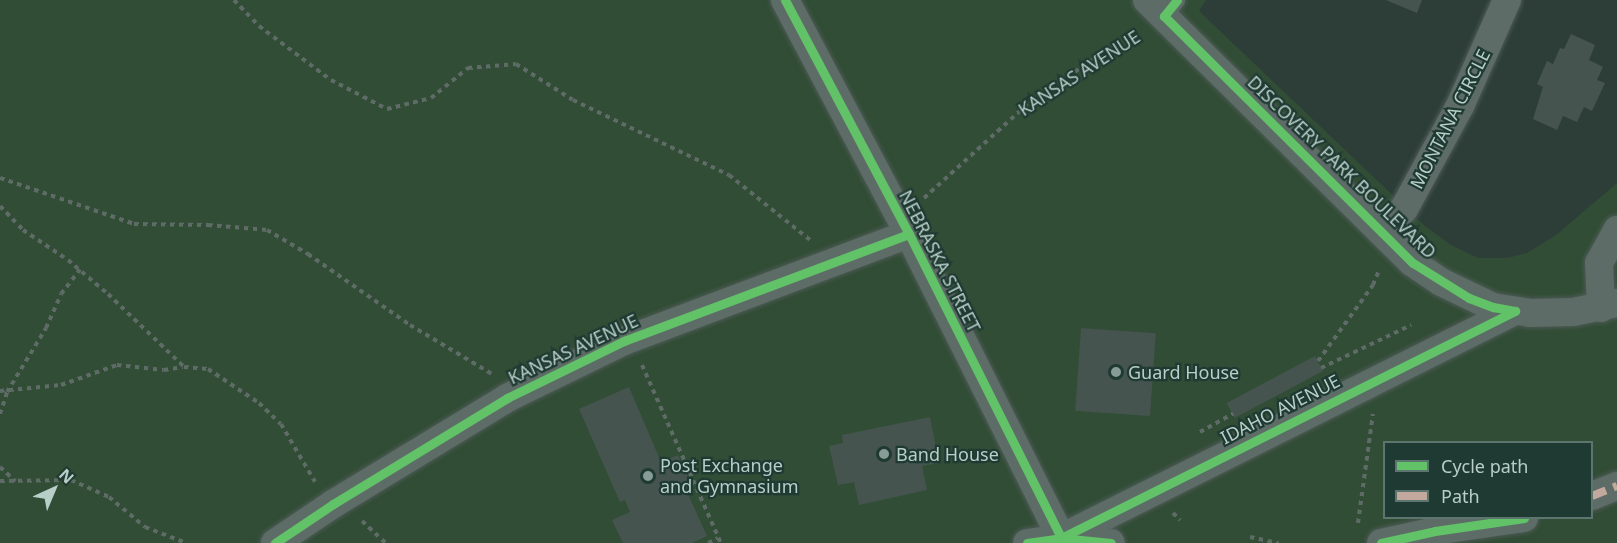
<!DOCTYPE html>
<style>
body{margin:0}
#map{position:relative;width:1617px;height:543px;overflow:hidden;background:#2d3e38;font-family:"Noto Sans",sans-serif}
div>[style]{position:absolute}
.green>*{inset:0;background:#314d35}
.building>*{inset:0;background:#465450;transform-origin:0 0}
.path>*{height:4px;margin-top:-2px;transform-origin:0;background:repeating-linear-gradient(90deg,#5e6b66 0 4.5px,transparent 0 9px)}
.roads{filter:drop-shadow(0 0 2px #4d5a56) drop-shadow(0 0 2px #4d5a56)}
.lane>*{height:15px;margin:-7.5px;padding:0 7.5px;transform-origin:7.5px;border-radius:7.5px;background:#5e6c67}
.street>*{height:28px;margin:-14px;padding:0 14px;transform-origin:14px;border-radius:14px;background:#5e6c67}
.quiet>*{height:8px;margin-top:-4px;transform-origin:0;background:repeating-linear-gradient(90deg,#c3a89e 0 15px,transparent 0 23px)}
.cycleway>*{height:9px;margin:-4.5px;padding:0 4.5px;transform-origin:4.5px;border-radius:4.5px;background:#61c268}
.dots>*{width:16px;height:16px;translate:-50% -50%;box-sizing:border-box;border:3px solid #1f3a32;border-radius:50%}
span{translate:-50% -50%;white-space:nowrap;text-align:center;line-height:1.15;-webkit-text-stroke:4.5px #1f3a32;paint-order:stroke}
.street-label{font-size:18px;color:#b8cec8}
.poi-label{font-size:18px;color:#b8cec8}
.left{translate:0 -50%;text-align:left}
.legend{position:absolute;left:1383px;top:441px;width:210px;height:78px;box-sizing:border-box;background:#1f3a32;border:2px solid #5c756e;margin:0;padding:8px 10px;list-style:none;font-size:18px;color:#b8cec8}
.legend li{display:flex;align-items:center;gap:12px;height:30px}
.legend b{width:30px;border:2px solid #5c756e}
.north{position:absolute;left:24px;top:459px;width:60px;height:60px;-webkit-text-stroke:4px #1f3a32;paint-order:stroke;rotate:44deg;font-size:16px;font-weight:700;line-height:24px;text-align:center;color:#b8cec8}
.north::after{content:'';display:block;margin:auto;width:21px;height:27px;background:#b8cec8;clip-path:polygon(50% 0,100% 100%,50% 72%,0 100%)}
</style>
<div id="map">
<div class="green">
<div style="clip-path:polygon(evenodd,0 0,1206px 0,1199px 11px,1425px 226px,1451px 245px,1478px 258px,1507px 258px,1527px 253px,1556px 235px,1617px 183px,1617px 543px,0 543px,0 0,1384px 442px,1592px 442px,1592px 518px,1384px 518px,1384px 442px)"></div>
</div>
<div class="building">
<div style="clip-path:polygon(1386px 0,1422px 0,1417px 13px)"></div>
<div style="clip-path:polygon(1571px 34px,1595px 45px,1589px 60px,1603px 67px,1597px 80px,1605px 83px,1592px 111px,1584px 107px,1577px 122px,1563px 116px,1557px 130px,1533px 119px,1543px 87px,1537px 84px,1547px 61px,1553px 64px,1560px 48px,1564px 49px)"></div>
<div style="left:1081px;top:328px;width:75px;height:83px;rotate:4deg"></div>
<div style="left:1315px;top:356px;width:17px;height:100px;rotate:62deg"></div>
<div style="clip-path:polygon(629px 387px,661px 462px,678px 455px,693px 489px,687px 492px,707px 536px,692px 543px,623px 543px,612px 520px,630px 512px,625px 500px,620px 502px,579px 409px)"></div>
<div style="clip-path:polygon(930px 417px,939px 463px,922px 466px,927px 490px,859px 505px,854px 482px,838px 485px,829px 446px,843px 443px,842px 435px)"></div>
</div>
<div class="path">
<div style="left:234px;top:0;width:36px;rotate:46deg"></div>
<div style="left:259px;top:26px;width:90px;rotate:36.9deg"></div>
<div style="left:331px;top:80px;width:63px;rotate:27.4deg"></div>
<div style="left:387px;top:109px;width:45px;rotate:-14deg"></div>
<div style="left:431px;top:98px;width:48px;rotate:-39deg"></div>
<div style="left:468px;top:68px;width:48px;rotate:-4.8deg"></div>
<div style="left:516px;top:64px;width:67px;rotate:32.3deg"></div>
<div style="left:573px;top:100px;width:173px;rotate:25.7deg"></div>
<div style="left:729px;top:175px;width:104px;rotate:38.7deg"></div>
<div style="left:0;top:178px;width:142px;rotate:18.9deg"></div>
<div style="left:134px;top:224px;width:74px;rotate:0.8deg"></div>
<div style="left:208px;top:225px;width:59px;rotate:4.8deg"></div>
<div style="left:267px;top:230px;width:48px;rotate:30.3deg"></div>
<div style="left:308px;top:254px;width:124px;rotate:34.8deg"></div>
<div style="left:410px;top:325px;width:96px;rotate:30.9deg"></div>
<div style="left:924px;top:198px;width:143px;rotate:-42.2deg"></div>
<div style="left:1030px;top:102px;width:86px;rotate:-34.1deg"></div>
<div style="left:1101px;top:54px;width:43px;rotate:-27.8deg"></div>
<div style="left:0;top:206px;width:33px;rotate:46deg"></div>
<div style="left:23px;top:230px;width:54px;rotate:33.7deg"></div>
<div style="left:68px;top:260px;width:52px;rotate:40.4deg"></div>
<div style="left:108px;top:294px;width:105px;rotate:43.8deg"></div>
<div style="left:184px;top:367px;width:24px;rotate:5deg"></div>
<div style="left:208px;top:369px;width:61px;rotate:33.7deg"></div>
<div style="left:259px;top:403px;width:30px;rotate:44deg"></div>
<div style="left:281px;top:424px;width:67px;rotate:59.6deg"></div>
<div style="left:1318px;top:361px;width:94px;rotate:-54.1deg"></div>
<div style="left:1373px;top:285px;width:16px;rotate:-68deg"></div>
<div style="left:642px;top:365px;width:195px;rotate:66.1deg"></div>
<div style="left:1321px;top:368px;width:100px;rotate:-25.5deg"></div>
<div style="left:0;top:391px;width:61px;rotate:-5.6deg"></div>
<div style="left:61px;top:385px;width:59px;rotate:-19.7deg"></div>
<div style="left:117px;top:365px;width:47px;rotate:6.1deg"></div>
<div style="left:164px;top:370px;width:19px;rotate:-9deg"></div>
<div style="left:0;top:414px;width:23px;rotate:-72deg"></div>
<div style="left:7px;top:392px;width:75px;rotate:-58.6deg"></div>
<div style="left:46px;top:328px;width:37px;rotate:-66deg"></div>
<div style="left:61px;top:294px;width:31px;rotate:-52deg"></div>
<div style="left:1200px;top:432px;width:38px;rotate:-29deg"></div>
<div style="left:0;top:467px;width:21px;rotate:43deg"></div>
<div style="left:0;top:481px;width:71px;rotate:-0.8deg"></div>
<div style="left:71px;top:480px;width:42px;rotate:24.1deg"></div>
<div style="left:109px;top:497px;width:47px;rotate:39.8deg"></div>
<div style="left:145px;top:527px;width:44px;rotate:21.3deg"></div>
<div style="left:1173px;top:513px;width:10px;rotate:45deg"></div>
<div style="left:362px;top:521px;width:33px;rotate:43deg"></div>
<div style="left:1358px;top:523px;width:110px;rotate:-82.2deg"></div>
<div style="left:1250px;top:537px;width:29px;rotate:12deg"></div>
<div style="left:708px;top:543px;width:11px;rotate:-27deg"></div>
</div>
<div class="roads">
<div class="lane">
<div style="left:1164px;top:16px;width:21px;rotate:-51deg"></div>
</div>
<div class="street">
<div style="left:785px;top:0;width:265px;rotate:62.1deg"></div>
<div style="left:909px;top:234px;width:340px;rotate:63.4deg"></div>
<div style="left:1147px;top:0;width:374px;rotate:44.7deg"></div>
<div style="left:1413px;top:263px;width:34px;rotate:34deg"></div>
<div style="left:1441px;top:282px;width:58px;rotate:25.7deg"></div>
<div style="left:1493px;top:307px;width:37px;rotate:9deg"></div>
<div style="left:1530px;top:313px;width:43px;rotate:-1.3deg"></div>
<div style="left:1573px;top:312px;width:45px;rotate:-11.6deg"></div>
<div style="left:1383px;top:232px;width:31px;rotate:-48deg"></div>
<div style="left:1404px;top:209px;width:117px;rotate:-61.5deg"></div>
<div style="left:1460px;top:106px;width:116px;rotate:-66.1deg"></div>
<div style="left:1601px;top:308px;width:45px;rotate:-92.5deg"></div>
<div style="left:1599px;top:263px;width:38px;rotate:-61deg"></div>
<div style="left:1592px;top:496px;width:27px;rotate:-22deg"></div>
<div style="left:1061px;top:538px;width:508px;rotate:-26.57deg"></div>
<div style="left:275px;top:543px;width:70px;rotate:-33.9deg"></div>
<div style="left:333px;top:504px;width:204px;rotate:-31.3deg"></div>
<div style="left:507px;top:398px;width:130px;rotate:-26deg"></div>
<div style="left:624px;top:341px;width:304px;rotate:-20.6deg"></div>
<div style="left:1027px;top:543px;width:34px;rotate:-8deg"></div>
<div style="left:1061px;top:538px;width:50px;rotate:5.7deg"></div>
<div style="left:1381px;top:543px;width:55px;rotate:-12.5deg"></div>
<div style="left:1435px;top:531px;width:90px;rotate:-8.3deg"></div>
</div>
</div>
<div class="quiet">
<div style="left:1592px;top:496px;width:27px;rotate:-22deg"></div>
</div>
<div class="cycleway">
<div style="left:785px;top:0;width:265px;rotate:62.1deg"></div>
<div style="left:909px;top:234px;width:340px;rotate:63.4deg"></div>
<div style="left:1177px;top:0;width:21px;rotate:129deg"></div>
<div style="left:1164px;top:16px;width:351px;rotate:44.8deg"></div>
<div style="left:1413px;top:263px;width:66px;rotate:32deg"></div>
<div style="left:1469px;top:298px;width:26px;rotate:21deg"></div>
<div style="left:1493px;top:307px;width:22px;rotate:10deg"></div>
<div style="left:1061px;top:538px;width:508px;rotate:-26.57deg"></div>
<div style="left:275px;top:543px;width:70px;rotate:-33.9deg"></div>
<div style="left:333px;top:504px;width:204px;rotate:-31.3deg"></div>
<div style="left:507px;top:398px;width:130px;rotate:-26deg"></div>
<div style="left:624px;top:341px;width:304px;rotate:-20.6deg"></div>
<div style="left:1027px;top:543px;width:34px;rotate:-8deg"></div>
<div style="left:1061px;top:538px;width:50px;rotate:5.7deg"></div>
<div style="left:1381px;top:543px;width:55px;rotate:-12.5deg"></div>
<div style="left:1435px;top:531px;width:90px;rotate:-8.3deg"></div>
</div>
<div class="dots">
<div style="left:1116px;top:372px;background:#879c96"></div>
<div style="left:884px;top:454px;background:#879c96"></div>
<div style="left:648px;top:476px;background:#879c96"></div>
</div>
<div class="street-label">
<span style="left:1079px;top:73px;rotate:-33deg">KANSAS AVENUE</span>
<span style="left:1450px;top:119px;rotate:-63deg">MONTANA CIRCLE</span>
<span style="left:1342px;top:167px;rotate:44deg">DISCOVERY PARK BOULEVARD</span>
<span style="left:940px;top:261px;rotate:63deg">NEBRASKA STREET</span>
<span style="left:573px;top:349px;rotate:-25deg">KANSAS AVENUE</span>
<span style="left:1280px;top:409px;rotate:-27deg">IDAHO AVENUE</span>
</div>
<div class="poi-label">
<span class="left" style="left:1128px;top:372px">Guard House</span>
<span class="left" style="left:896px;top:454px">Band House</span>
<span class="left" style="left:660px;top:476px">Post Exchange<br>and Gymnasium</span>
</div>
<ul class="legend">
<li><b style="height:8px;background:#61c268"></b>Cycle path</li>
<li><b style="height:8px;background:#c3a89e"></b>Path</li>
</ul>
<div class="north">N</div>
</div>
